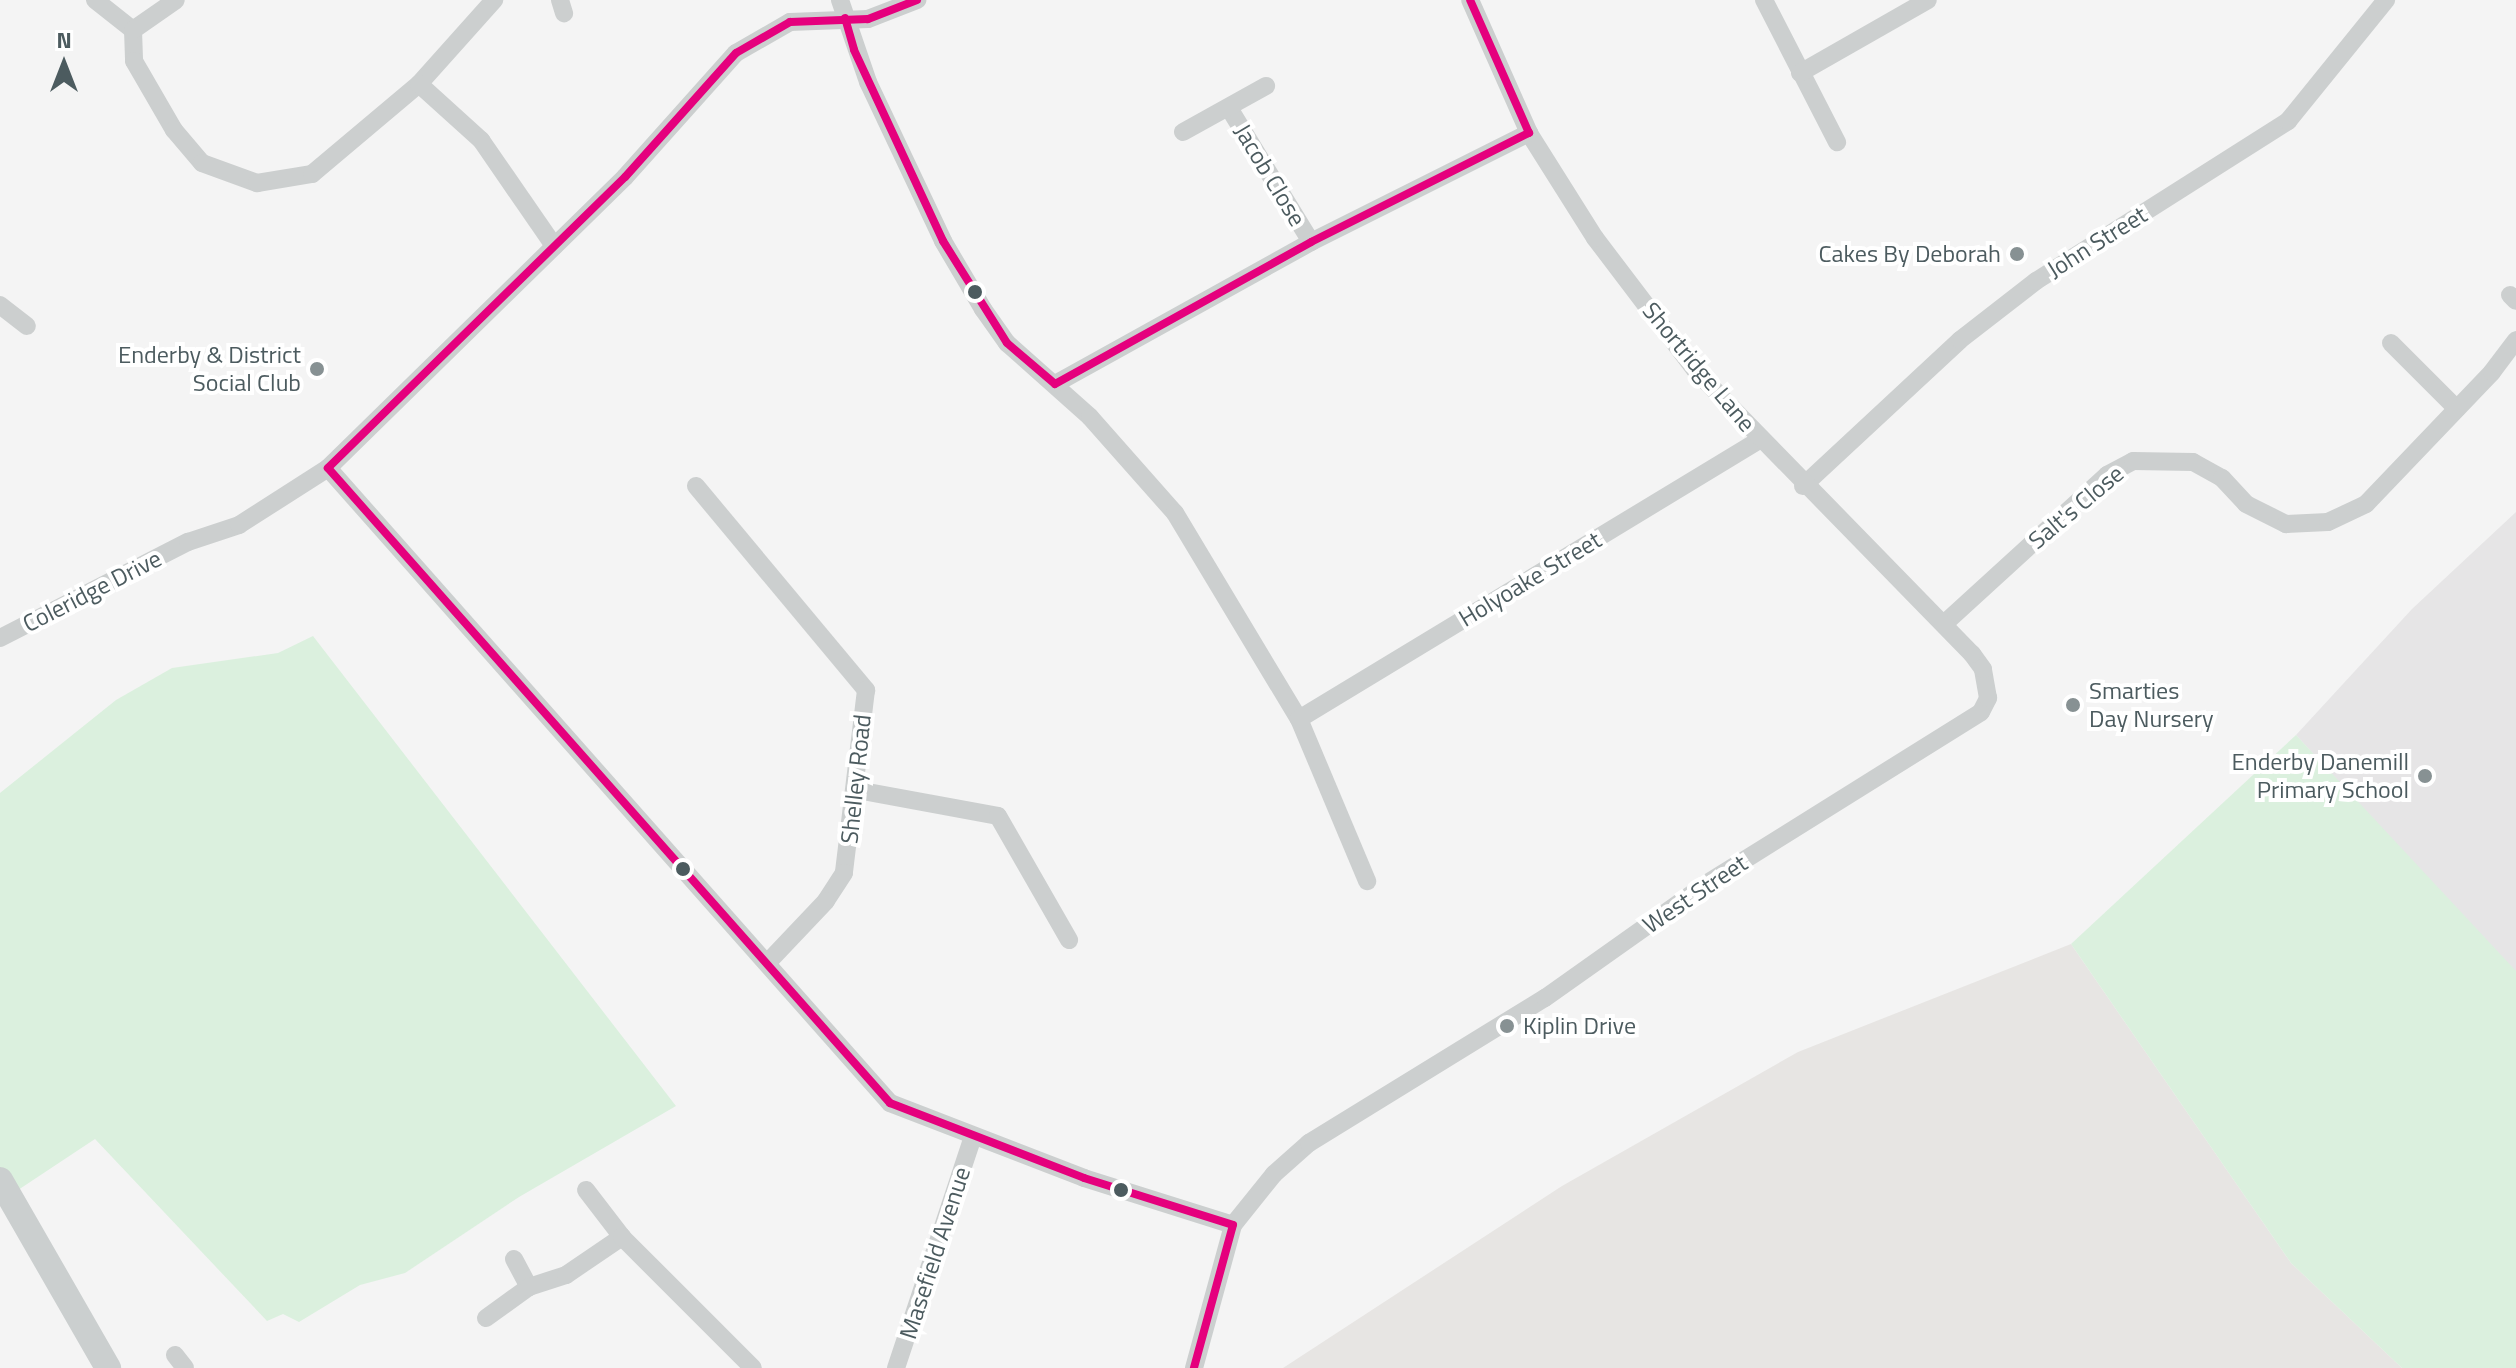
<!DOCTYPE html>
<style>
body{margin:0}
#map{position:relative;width:2516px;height:1368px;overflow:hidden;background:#f4f4f4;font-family:"Titillium Web",sans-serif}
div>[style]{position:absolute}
.commercial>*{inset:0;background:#e7e5e3}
.education>*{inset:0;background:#e6e5e6}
.green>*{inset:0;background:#dbf0de}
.street>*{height:18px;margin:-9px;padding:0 9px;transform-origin:9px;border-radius:9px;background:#cccfcf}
.secondary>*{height:26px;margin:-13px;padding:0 13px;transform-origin:13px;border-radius:13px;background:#cbcfcf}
.bus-1>*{height:8px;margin:-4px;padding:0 4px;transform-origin:4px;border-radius:4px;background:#e5007d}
.dots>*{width:22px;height:22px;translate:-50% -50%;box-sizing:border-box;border:4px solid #fff;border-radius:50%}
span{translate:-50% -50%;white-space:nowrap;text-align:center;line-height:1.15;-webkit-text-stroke:8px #fff;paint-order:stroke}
.street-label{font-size:24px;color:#4c5b5f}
.poi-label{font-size:24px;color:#4c5b5f}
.right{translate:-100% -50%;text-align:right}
.left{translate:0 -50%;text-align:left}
.north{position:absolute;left:24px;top:24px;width:80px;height:80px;-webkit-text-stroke:6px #fff;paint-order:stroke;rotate:0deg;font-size:22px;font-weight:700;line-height:32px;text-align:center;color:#4c5b5f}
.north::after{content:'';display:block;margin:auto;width:28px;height:36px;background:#4c5b5f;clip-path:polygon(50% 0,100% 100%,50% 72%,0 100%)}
</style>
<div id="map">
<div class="commercial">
<div style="clip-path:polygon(2071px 944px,2291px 1263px,2402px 1368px,1283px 1368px,1562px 1186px,1798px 1052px)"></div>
</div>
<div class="education">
<div style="clip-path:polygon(2516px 512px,2516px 971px,2514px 973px,2296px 735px,2412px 609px)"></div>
</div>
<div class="green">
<div style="clip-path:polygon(313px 636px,676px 1106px,519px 1197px,405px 1273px,360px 1285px,299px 1322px,283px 1314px,267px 1321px,95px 1139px,9px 1196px,0 1180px,0 793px,116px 700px,172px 668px,278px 653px)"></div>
<div style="clip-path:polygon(2296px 735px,2516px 971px,2516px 1368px,2402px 1368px,2291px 1263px,2071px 944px)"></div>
</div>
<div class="street">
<div style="left:95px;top:0;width:48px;rotate:38.3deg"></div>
<div style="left:133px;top:30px;width:31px;rotate:88deg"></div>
<div style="left:134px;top:61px;width:80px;rotate:59.9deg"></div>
<div style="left:174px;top:130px;width:43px;rotate:49.7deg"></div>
<div style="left:202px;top:163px;width:59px;rotate:20deg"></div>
<div style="left:257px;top:183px;width:56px;rotate:-9.3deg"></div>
<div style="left:312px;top:174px;width:140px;rotate:-40.1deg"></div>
<div style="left:419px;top:84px;width:113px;rotate:-48.2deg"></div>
<div style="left:560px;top:0;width:14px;rotate:73deg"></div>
<div style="left:840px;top:0;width:87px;rotate:71.1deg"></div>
<div style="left:868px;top:82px;width:176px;rotate:64.7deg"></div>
<div style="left:943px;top:241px;width:79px;rotate:59.5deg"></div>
<div style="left:983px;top:309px;width:42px;rotate:54.8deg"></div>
<div style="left:1007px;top:343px;width:111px;rotate:41.7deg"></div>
<div style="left:1090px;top:417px;width:128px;rotate:48.5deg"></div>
<div style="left:1175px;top:513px;width:240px;rotate:59deg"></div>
<div style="left:1299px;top:719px;width:176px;rotate:67.2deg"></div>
<div style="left:1764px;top:0;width:160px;rotate:62.8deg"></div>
<div style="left:133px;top:30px;width:52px;rotate:-34.9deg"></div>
<div style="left:1800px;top:73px;width:147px;rotate:-29.7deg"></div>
<div style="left:419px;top:84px;width:84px;rotate:42.1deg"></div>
<div style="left:481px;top:140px;width:129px;rotate:55.4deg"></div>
<div style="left:1229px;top:108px;width:157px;rotate:58.5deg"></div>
<div style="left:1183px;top:132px;width:95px;rotate:-29deg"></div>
<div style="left:2510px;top:295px;width:8px;rotate:45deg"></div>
<div style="left:0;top:305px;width:34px;rotate:38deg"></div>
<div style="left:2391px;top:343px;width:93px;rotate:45deg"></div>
<div style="left:1055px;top:384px;width:293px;rotate:-29deg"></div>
<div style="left:1311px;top:242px;width:244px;rotate:-26.6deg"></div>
<div style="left:328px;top:468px;width:848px;rotate:48.49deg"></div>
<div style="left:890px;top:1103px;width:208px;rotate:21.1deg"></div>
<div style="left:1084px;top:1178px;width:156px;rotate:17.5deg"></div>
<div style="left:696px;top:486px;width:266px;rotate:50.2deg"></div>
<div style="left:866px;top:690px;width:184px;rotate:96.9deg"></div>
<div style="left:844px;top:873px;width:33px;rotate:123deg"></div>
<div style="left:826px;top:901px;width:83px;rotate:133.5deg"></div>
<div style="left:1803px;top:486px;width:214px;rotate:-42.9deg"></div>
<div style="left:1960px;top:340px;width:96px;rotate:-37.8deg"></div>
<div style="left:2036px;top:281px;width:299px;rotate:-32.4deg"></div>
<div style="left:2288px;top:121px;width:156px;rotate:-51deg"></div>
<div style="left:1945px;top:623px;width:219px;rotate:-42.4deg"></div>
<div style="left:2107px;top:475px;width:30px;rotate:-28deg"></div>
<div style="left:2133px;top:461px;width:60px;rotate:1deg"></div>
<div style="left:2193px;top:462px;width:33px;rotate:29deg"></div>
<div style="left:2222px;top:478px;width:35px;rotate:47deg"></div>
<div style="left:2246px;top:504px;width:45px;rotate:26.6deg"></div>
<div style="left:2286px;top:524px;width:42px;rotate:-2.7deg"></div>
<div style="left:2328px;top:522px;width:42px;rotate:-25.3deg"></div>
<div style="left:2366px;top:504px;width:182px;rotate:-46.3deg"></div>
<div style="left:2492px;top:372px;width:40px;rotate:-53deg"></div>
<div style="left:0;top:638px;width:211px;rotate:-27.1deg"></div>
<div style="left:188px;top:542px;width:54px;rotate:-18.4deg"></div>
<div style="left:239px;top:525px;width:106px;rotate:-32.6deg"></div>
<div style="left:328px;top:468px;width:416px;rotate:-44.4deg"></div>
<div style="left:625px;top:177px;width:166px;rotate:-48.2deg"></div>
<div style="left:736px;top:53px;width:62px;rotate:-29.9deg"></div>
<div style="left:790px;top:22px;width:78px;rotate:-2.2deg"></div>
<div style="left:868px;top:19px;width:53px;rotate:-21.2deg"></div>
<div style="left:1299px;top:719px;width:540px;rotate:-31.22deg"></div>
<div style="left:857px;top:790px;width:143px;rotate:10.4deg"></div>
<div style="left:998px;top:816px;width:143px;rotate:60.2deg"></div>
<div style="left:586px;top:1190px;width:59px;rotate:52.5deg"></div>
<div style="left:514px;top:1259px;width:32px;rotate:62deg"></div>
<div style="left:486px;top:1318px;width:53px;rotate:-35.8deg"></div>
<div style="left:529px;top:1287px;width:39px;rotate:-18deg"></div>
<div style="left:566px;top:1275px;width:68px;rotate:-34.2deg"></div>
<div style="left:622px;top:1237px;width:185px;rotate:45deg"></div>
<div style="left:175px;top:1355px;width:16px;rotate:52deg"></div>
<div style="left:896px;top:1368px;width:243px;rotate:-71.6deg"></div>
<div style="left:1194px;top:1368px;width:148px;rotate:-74.7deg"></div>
<div style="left:1233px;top:1225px;width:65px;rotate:-51.2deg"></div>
<div style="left:1274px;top:1174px;width:47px;rotate:-41.5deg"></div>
<div style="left:1309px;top:1143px;width:277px;rotate:-31.6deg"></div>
<div style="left:1545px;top:998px;width:197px;rotate:-35.3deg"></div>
<div style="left:1706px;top:884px;width:324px;rotate:-32deg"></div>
<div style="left:1981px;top:712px;width:16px;rotate:-63deg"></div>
<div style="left:1988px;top:698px;width:29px;rotate:-100deg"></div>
<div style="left:1983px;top:669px;width:19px;rotate:-126deg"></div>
<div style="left:1972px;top:654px;width:395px;rotate:-134.3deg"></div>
<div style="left:1696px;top:371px;width:167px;rotate:-127.2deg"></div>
<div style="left:1595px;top:238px;width:124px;rotate:-122.2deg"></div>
<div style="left:1529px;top:133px;width:145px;rotate:-113.9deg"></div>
</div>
<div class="secondary">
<div style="left:0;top:1180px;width:217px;rotate:60.1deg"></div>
</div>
<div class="bus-1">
<div style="left:917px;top:0;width:53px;rotate:158.8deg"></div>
<div style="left:868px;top:19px;width:78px;rotate:177.8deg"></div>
<div style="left:790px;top:22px;width:62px;rotate:150.1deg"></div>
<div style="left:736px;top:53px;width:166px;rotate:131.8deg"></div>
<div style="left:625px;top:177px;width:416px;rotate:135.6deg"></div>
<div style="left:328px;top:468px;width:848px;rotate:48.49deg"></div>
<div style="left:890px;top:1103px;width:208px;rotate:21.1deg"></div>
<div style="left:1084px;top:1178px;width:156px;rotate:17.5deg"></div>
<div style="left:1233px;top:1225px;width:148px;rotate:105.3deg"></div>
<div style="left:845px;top:18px;width:33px;rotate:74deg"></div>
<div style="left:854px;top:50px;width:211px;rotate:65deg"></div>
<div style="left:943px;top:241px;width:120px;rotate:57.9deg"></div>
<div style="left:1007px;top:343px;width:63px;rotate:40.5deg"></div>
<div style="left:1055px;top:384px;width:293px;rotate:-29deg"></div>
<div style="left:1311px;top:242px;width:244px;rotate:-26.6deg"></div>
<div style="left:1529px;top:133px;width:145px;rotate:-113.9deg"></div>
</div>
<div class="dots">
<div style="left:2017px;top:254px;background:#879193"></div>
<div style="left:975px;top:292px;background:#4c5b5f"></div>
<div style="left:317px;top:369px;background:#879193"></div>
<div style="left:2073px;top:705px;background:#879193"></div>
<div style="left:2425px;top:776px;background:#879193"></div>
<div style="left:683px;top:869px;background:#4c5b5f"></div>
<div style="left:1507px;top:1026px;background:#879193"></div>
<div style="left:1121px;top:1190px;background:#4c5b5f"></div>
</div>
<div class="street-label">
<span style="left:1270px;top:175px;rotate:59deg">Jacob Close</span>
<span style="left:2097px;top:242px;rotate:-32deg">John Street</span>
<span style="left:1699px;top:367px;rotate:50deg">Shortridge Lane</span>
<span style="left:2076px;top:507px;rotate:-40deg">Salt's Close</span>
<span style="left:1530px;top:579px;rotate:-31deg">Holyoake Street</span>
<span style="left:92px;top:591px;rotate:-27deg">Coleridge Drive</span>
<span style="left:856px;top:779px;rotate:-84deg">Shelley Road</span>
<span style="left:1695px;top:894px;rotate:-34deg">West Street</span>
<span style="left:935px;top:1253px;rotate:-72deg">Masefield Avenue</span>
</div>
<div class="poi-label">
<span class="right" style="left:2001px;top:254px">Cakes By Deborah</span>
<span class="right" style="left:301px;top:369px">Enderby &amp; District<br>Social Club</span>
<span class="left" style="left:2089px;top:705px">Smarties<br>Day Nursery</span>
<span class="right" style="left:2409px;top:776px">Enderby Danemill<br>Primary School</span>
<span class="left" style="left:1523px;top:1026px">Kiplin Drive</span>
</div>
<div class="north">N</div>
</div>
